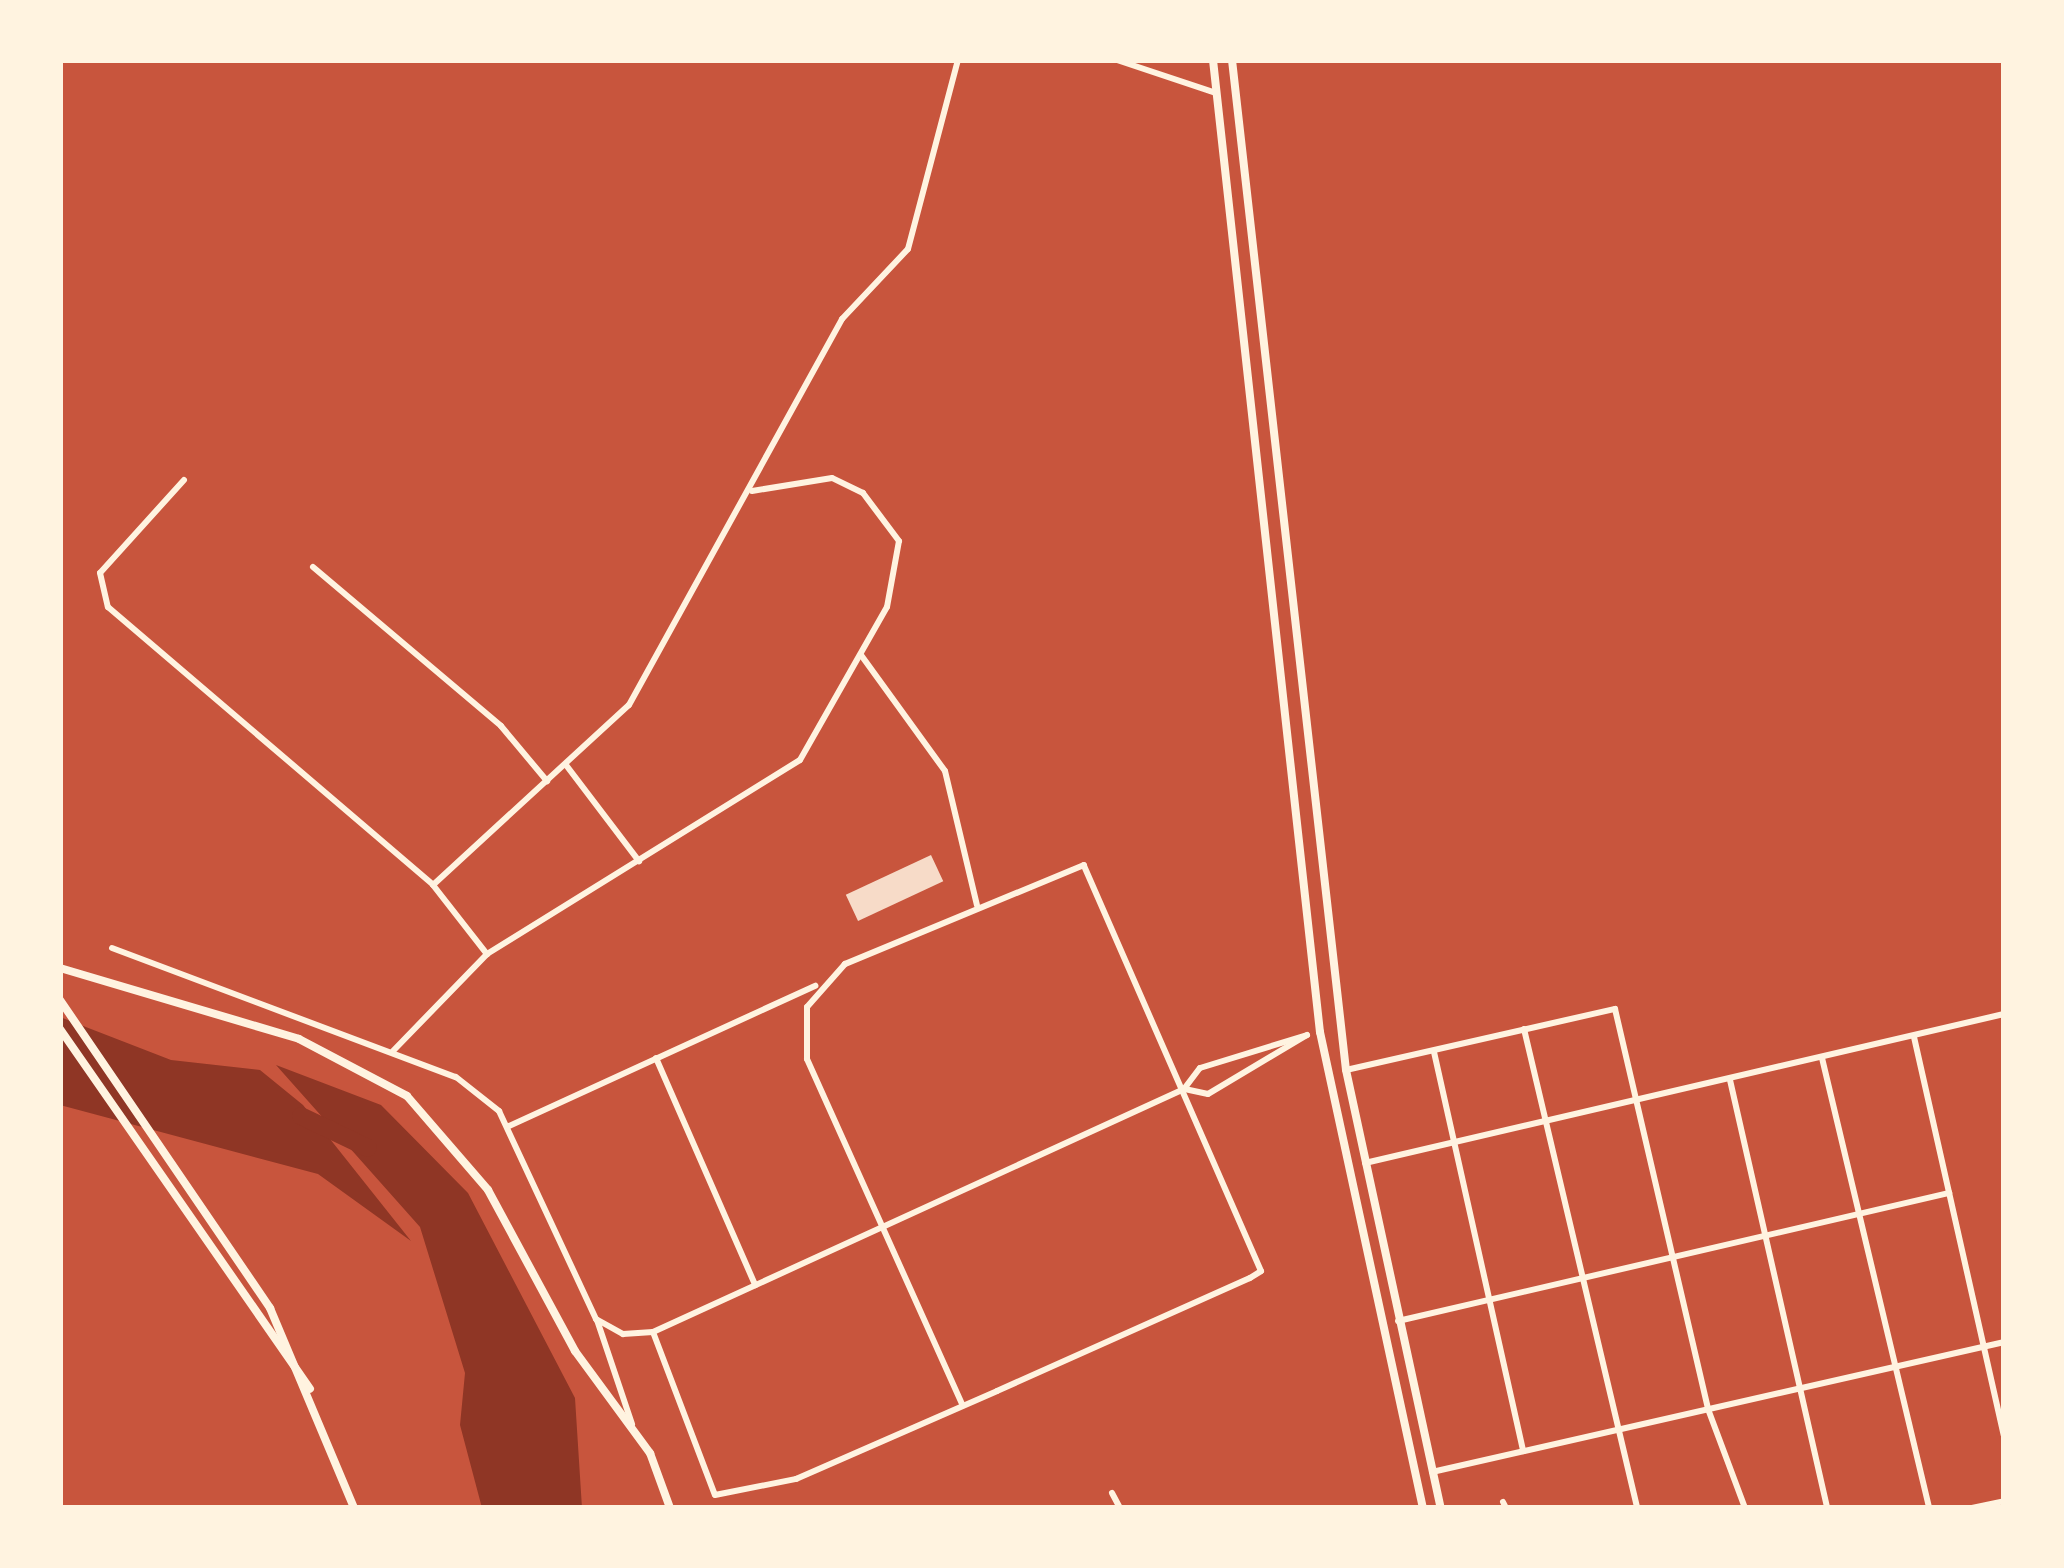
<!DOCTYPE html>
<style>
body{margin:0}
#map{position:relative;width:2064px;height:1568px;overflow:hidden;background:#c8553d;font-family:Quicksand,sans-serif}
div>[style]{position:absolute}
.water>*{inset:0;background:#8f3625}
.river>*{height:18px;margin:-9px;padding:0 9px;transform-origin:9px;border-radius:9px;background:#8f3625}
.building>*{inset:0;background:#f7dbc8;transform-origin:0 0}
.minor>*{height:6px;margin:-3px;padding:0 3px;transform-origin:3px;border-radius:3px;background:#fff3e0}
.tertiary>*{height:8px;margin:-4px;padding:0 4px;transform-origin:4px;border-radius:4px;background:#fff3e0}
span{translate:-50% -50%;white-space:nowrap;text-align:center;line-height:1.15;-webkit-text-stroke:9px #fff3e0;paint-order:stroke}
.frame{position:absolute;inset:0;border:63px solid #fff3e0;pointer-events:none}
</style>
<div id="map">
<div class="water">
<div style="clip-path:polygon(60px 1017px,171px 1060px,260px 1070px,303px 1105px,411px 1241px,318px 1174px,60px 1105px)"></div>
<div style="clip-path:polygon(276px 1065px,381px 1105px,468px 1193px,575px 1398px,582px 1508px,482px 1508px,460px 1425px,465px 1373px,420px 1227px)"></div>
</div>
<div class="river">
<div style="left:301px;top:1116px;width:74px;rotate:25.5deg"></div>
</div>
<div class="building">
<div style="left:931px;top:855px;width:29px;height:94px;rotate:65deg"></div>
</div>
<div class="minor">
<div style="left:1117px;top:60px;width:104px;rotate:18.4deg"></div>
<div style="left:184px;top:480px;width:125px;rotate:132.1deg"></div>
<div style="left:100px;top:573px;width:35px;rotate:77deg"></div>
<div style="left:108px;top:607px;width:428px;rotate:40.5deg"></div>
<div style="left:433px;top:885px;width:88px;rotate:52deg"></div>
<div style="left:313px;top:567px;width:246px;rotate:40.2deg"></div>
<div style="left:501px;top:726px;width:72px;rotate:50.1deg"></div>
<div style="left:861px;top:655px;width:143px;rotate:54.1deg"></div>
<div style="left:945px;top:771px;width:138px;rotate:76.6deg"></div>
<div style="left:566px;top:765px;width:121px;rotate:52.8deg"></div>
<div style="left:433px;top:885px;width:266px;rotate:-42.6deg"></div>
<div style="left:629px;top:705px;width:441px;rotate:-61.1deg"></div>
<div style="left:842px;top:319px;width:96px;rotate:-46.7deg"></div>
<div style="left:908px;top:249px;width:196px;rotate:-75.2deg"></div>
<div style="left:112px;top:948px;width:367px;rotate:20.6deg"></div>
<div style="left:456px;top:1077px;width:55px;rotate:38.3deg"></div>
<div style="left:499px;top:1111px;width:230px;rotate:65deg"></div>
<div style="left:596px;top:1319px;width:31px;rotate:29deg"></div>
<div style="left:623px;top:1334px;width:30px;rotate:-4deg"></div>
<div style="left:653px;top:1332px;width:584px;rotate:-24.59deg"></div>
<div style="left:1524px;top:1029px;width:492px;rotate:76.7deg"></div>
<div style="left:1307px;top:1035px;width:115px;rotate:149.2deg"></div>
<div style="left:1208px;top:1094px;width:25px;rotate:-168deg"></div>
<div style="left:1184px;top:1089px;width:26px;rotate:-53deg"></div>
<div style="left:1200px;top:1068px;width:112px;rotate:-17.1deg"></div>
<div style="left:1914px;top:1037px;width:408px;rotate:77.3deg"></div>
<div style="left:393px;top:1051px;width:135px;rotate:-45.9deg"></div>
<div style="left:487px;top:954px;width:368px;rotate:-31.8deg"></div>
<div style="left:800px;top:760px;width:176px;rotate:-60.4deg"></div>
<div style="left:887px;top:607px;width:67px;rotate:-79.7deg"></div>
<div style="left:899px;top:541px;width:60px;rotate:-126.9deg"></div>
<div style="left:863px;top:493px;width:34px;rotate:-154deg"></div>
<div style="left:832px;top:478px;width:81px;rotate:170.8deg"></div>
<div style="left:1434px;top:1052px;width:409px;rotate:77.4deg"></div>
<div style="left:656px;top:1058px;width:248px;rotate:66.4deg"></div>
<div style="left:1822px;top:1058px;width:463px;rotate:76.6deg"></div>
<div style="left:1346px;top:1070px;width:276px;rotate:-12.8deg"></div>
<div style="left:1615px;top:1009px;width:411px;rotate:76.9deg"></div>
<div style="left:1708px;top:1409px;width:106px;rotate:69.5deg"></div>
<div style="left:1730px;top:1080px;width:439px;rotate:77.2deg"></div>
<div style="left:509px;top:1126px;width:337px;rotate:-24.6deg"></div>
<div style="left:1365px;top:1163px;width:656px;rotate:-13.13deg"></div>
<div style="left:597px;top:1320px;width:110px;rotate:71.4deg"></div>
<div style="left:1398px;top:1321px;width:566px;rotate:-13.08deg"></div>
<div style="left:653px;top:1332px;width:174px;rotate:69.2deg"></div>
<div style="left:715px;top:1495px;width:83px;rotate:-11.2deg"></div>
<div style="left:796px;top:1479px;width:219px;rotate:-23.6deg"></div>
<div style="left:997px;top:1391px;width:277px;rotate:-24.1deg"></div>
<div style="left:1250px;top:1278px;width:13px;rotate:-32deg"></div>
<div style="left:1261px;top:1271px;width:443px;rotate:-113.6deg"></div>
<div style="left:1084px;top:865px;width:259px;rotate:157.5deg"></div>
<div style="left:845px;top:964px;width:57px;rotate:131.5deg"></div>
<div style="left:807px;top:1007px;width:52px;rotate:90deg"></div>
<div style="left:807px;top:1059px;width:380px;rotate:65.8deg"></div>
<div style="left:1432px;top:1472px;width:587px;rotate:-12.8deg"></div>
<div style="left:1112px;top:1493px;width:17px;rotate:62deg"></div>
<div style="left:1503px;top:1502px;width:7px;rotate:63deg"></div>
<div style="left:1972px;top:1508px;width:33px;rotate:-12deg"></div>
</div>
<div class="tertiary">
<div style="left:1213px;top:60px;width:978px;rotate:83.72deg"></div>
<div style="left:1320px;top:1032px;width:487px;rotate:77.8deg"></div>
<div style="left:1232px;top:60px;width:1016px;rotate:83.56deg"></div>
<div style="left:1346px;top:1070px;width:448px;rotate:77.8deg"></div>
<div style="left:60px;top:968px;width:249px;rotate:16.5deg"></div>
<div style="left:299px;top:1039px;width:122px;rotate:27.8deg"></div>
<div style="left:407px;top:1096px;width:124px;rotate:49.2deg"></div>
<div style="left:488px;top:1190px;width:183px;rotate:61.6deg"></div>
<div style="left:575px;top:1351px;width:127px;rotate:53.7deg"></div>
<div style="left:650px;top:1453px;width:59px;rotate:70deg"></div>
<div style="left:60px;top:1000px;width:373px;rotate:55.7deg"></div>
<div style="left:270px;top:1308px;width:217px;rotate:67.2deg"></div>
<div style="left:60px;top:1029px;width:438px;rotate:55.2deg"></div>
</div>
<div class="frame"></div>
</div>
